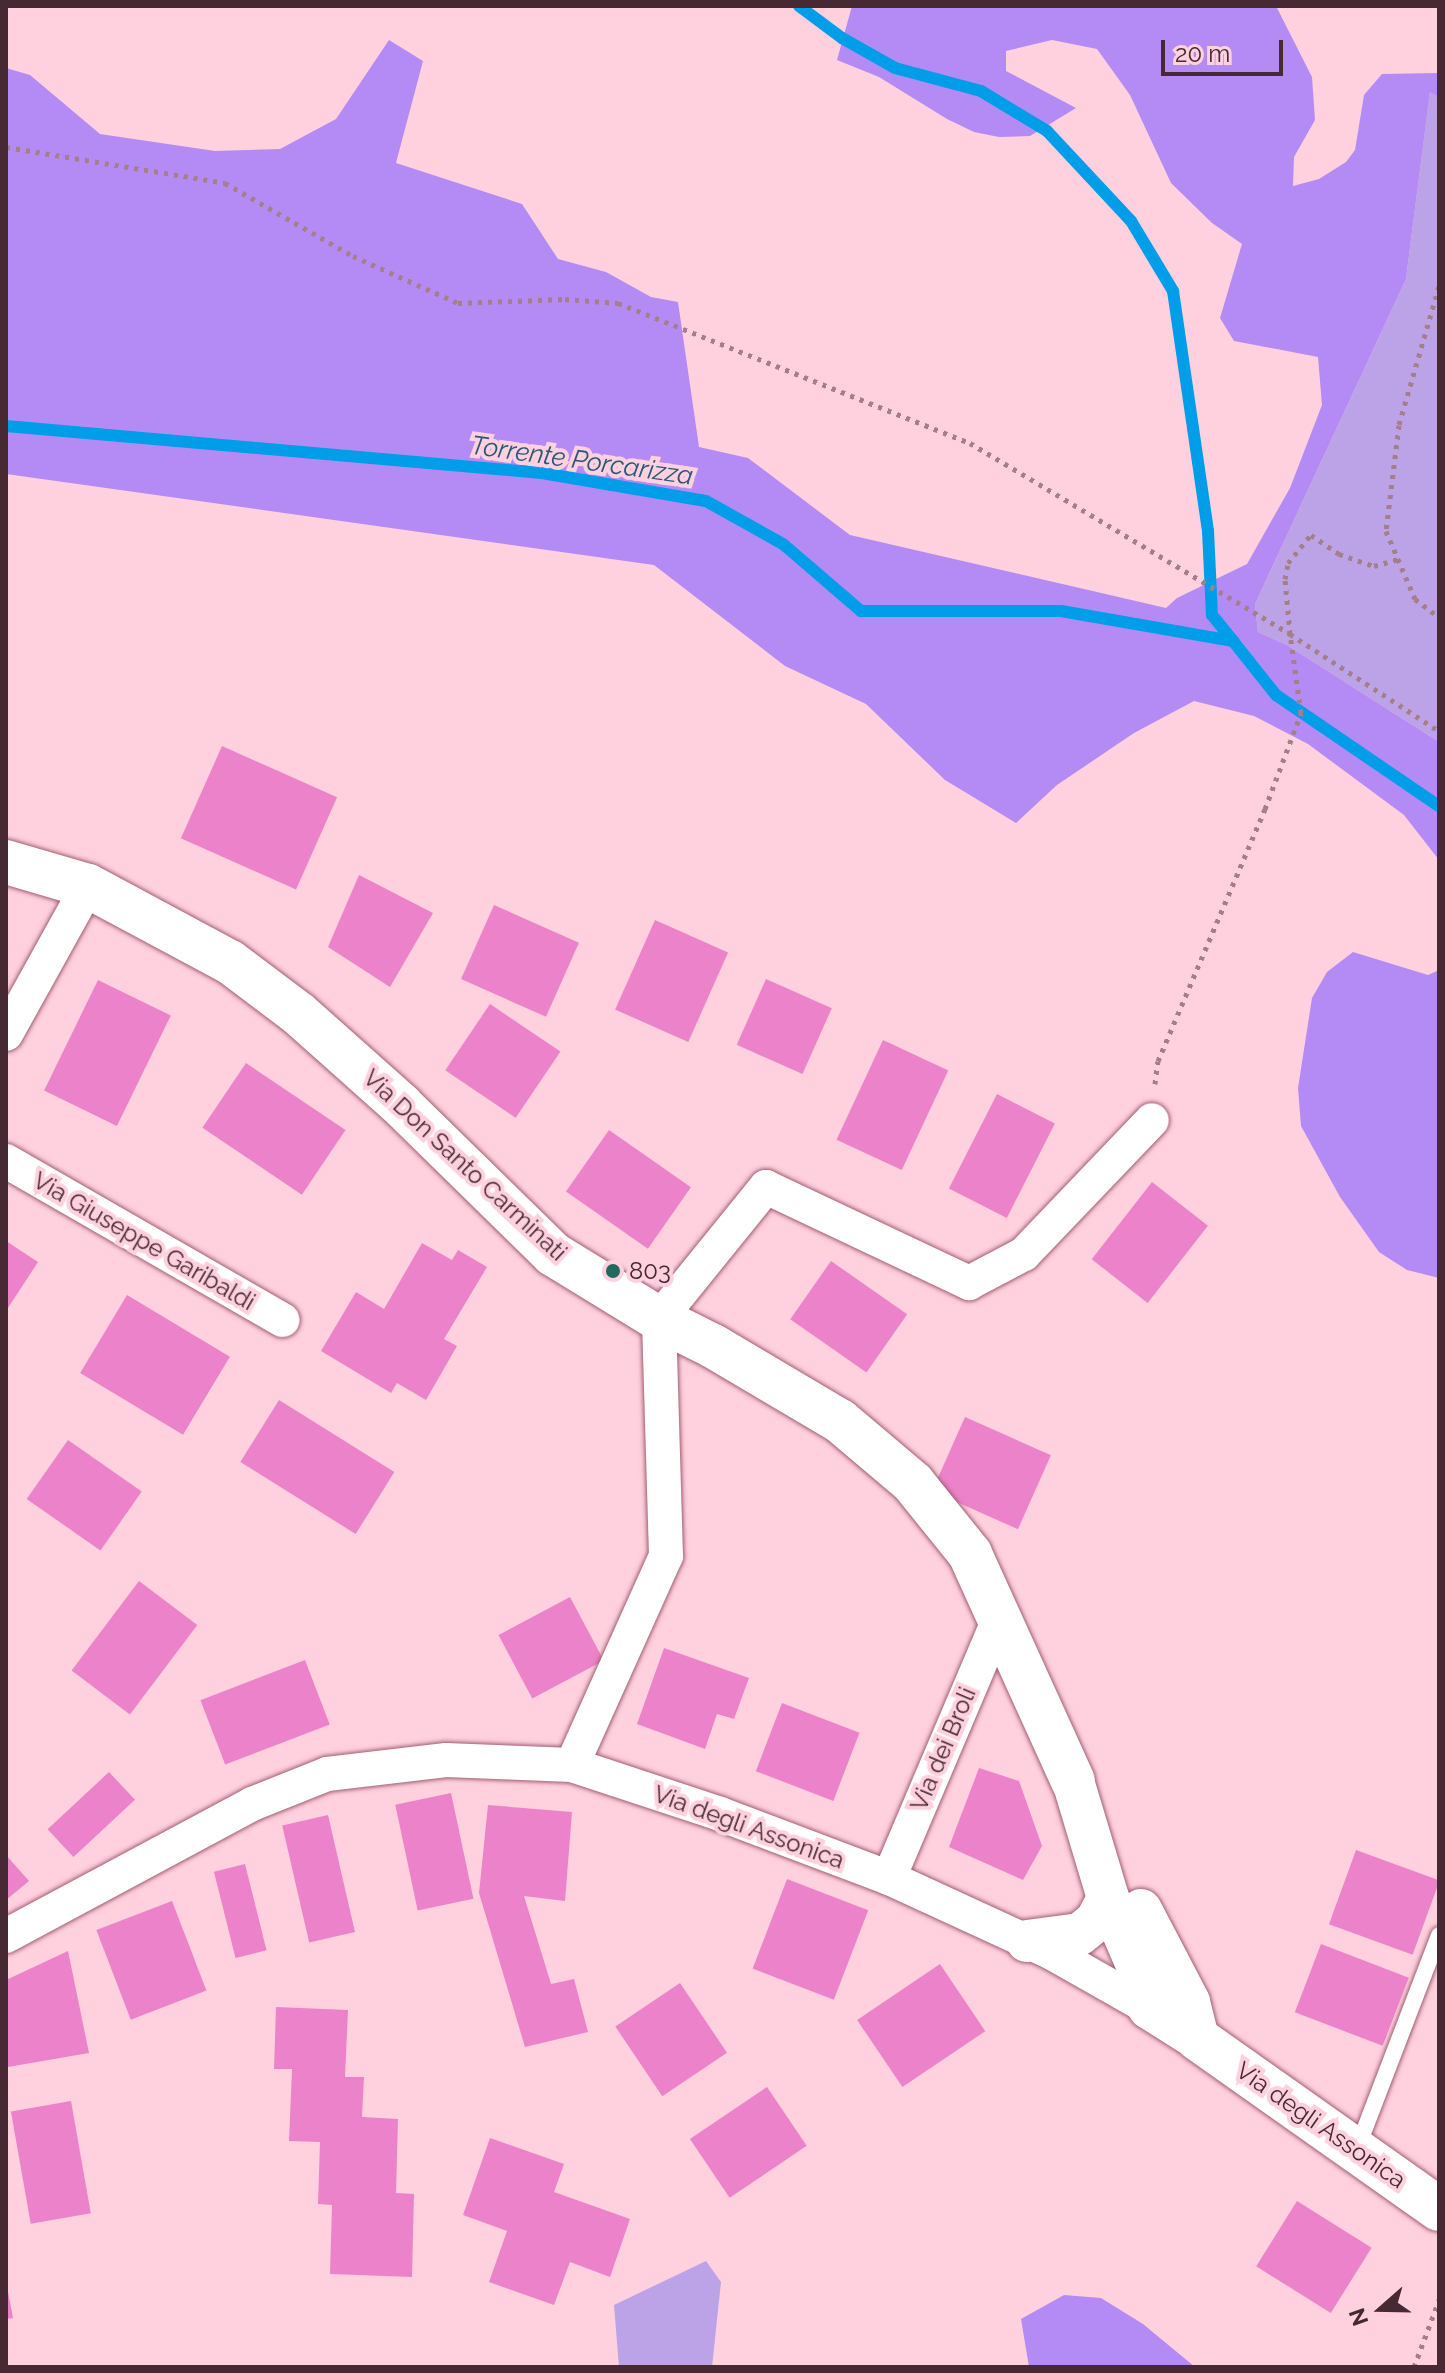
<!DOCTYPE html>
<style>
body{margin:0}
#map{position:relative;width:1445px;height:2373px;overflow:hidden;background:#ffd0dd;font-family:Raleway,sans-serif}
div>[style]{position:absolute}
.green>*{inset:0;background:#bca3e8}
.forest>*{inset:0;background:#b48bf5}
.stream>*{height:12px;margin:-6px;padding:0 6px;transform-origin:6px;border-radius:6px;background:#009de8}
.building>*{inset:0;background:#ec83ca;transform-origin:0 0}
.path>*{height:5px;margin-top:-2.5px;transform-origin:0;background:repeating-linear-gradient(90deg,#a47e89 0 4px,transparent 0 10px)}
.roads{filter:drop-shadow(0 0 2px #a15f73) drop-shadow(0 0 2px #a15f73)}
.service>*{height:16px;margin:-8px;padding:0 8px;transform-origin:8px;border-radius:8px;background:#fff}
.minor>*{height:34px;margin:-17px;padding:0 17px;transform-origin:17px;border-radius:17px;background:#fff}
.tertiary>*{height:42px;margin:-21px;padding:0 21px;transform-origin:21px;border-radius:21px;background:#fff}
.secondary>*{height:44px;margin:-22px;padding:0 22px;transform-origin:22px;border-radius:22px;background:#fff}
.dots>*{width:22px;height:22px;translate:-50% -50%;box-sizing:border-box;border:4px solid #ffd0dd;border-radius:50%}
span{translate:-50% -50%;white-space:nowrap;text-align:center;line-height:1.15;-webkit-text-stroke:8px #ffd0dd;paint-order:stroke}
.street-label{font-size:24px;color:#462932}
.poi-label{font-size:24px;color:#462932}
.left{translate:0 -50%;text-align:left}
.water-label{font-size:26px;color:#285878;font-style:italic}
.frame{position:absolute;inset:0;border:8px solid #462932;pointer-events:none}
.north{position:absolute;left:1341px;top:2269px;width:80px;height:80px;-webkit-text-stroke:6px #ffd0dd;paint-order:stroke;rotate:250deg;font-size:22px;font-weight:700;line-height:32px;text-align:center;color:#462932}
.north::after{content:'';display:block;margin:auto;width:28px;height:36px;background:#462932;clip-path:polygon(50% 0,100% 100%,50% 72%,0 100%)}
.scale{position:absolute;left:1161px;top:40px;width:122px;height:36px;box-sizing:border-box;border:4px solid #462932;border-top:0;padding-left:10px;font-size:24px;line-height:28px;white-space:nowrap;color:#462932;-webkit-text-stroke:6px #ffd0dd;paint-order:stroke}
</style>
<div id="map">
<div class="green">
<div style="clip-path:polygon(1430px 91px,1439px 97px,1439px 742px,1287px 645px,1258px 632px,1255px 604px,1406px 279px)"></div>
<div style="clip-path:polygon(706px 2261px,721px 2282px,712px 2367px,619px 2367px,614px 2305px)"></div>
</div>
<div class="forest">
<div style="clip-path:polygon(852px 6px,1276px 6px,1312px 77px,1315px 120px,1294px 157px,1293px 186px,1319px 179px,1346px 162px,1355px 150px,1364px 95px,1382px 74px,1439px 73px,1439px 97px,1430px 92px,1406px 279px,1255px 604px,1258px 632px,1287px 645px,1439px 742px,1439px 860px,1404px 815px,1308px 744px,1254px 716px,1194px 701px,1134px 733px,1057px 785px,1016px 823px,945px 780px,866px 704px,785px 666px,654px 565px,6px 474px,6px 68px,30px 75px,100px 134px,215px 151px,280px 149px,336px 119px,389px 40px,423px 61px,396px 163px,522px 204px,558px 259px,606px 272px,651px 297px,678px 302px,699px 447px,748px 458px,850px 535px,1166px 608px,1177px 598px,1247px 564px,1290px 488px,1322px 405px,1318px 357px,1234px 341px,1220px 318px,1242px 244px,1212px 223px,1171px 183px,1130px 95px,1097px 49px,1052px 40px,1006px 51px,1006px 71px,1076px 108px,1030px 136px,999px 137px,974px 132px,947px 119px,879px 77px,837px 60px)"></div>
<div style="clip-path:polygon(1353px 952px,1428px 975px,1439px 970px,1439px 1278px,1407px 1270px,1379px 1252px,1340px 1197px,1301px 1126px,1298px 1088px,1312px 998px,1327px 972px)"></div>
<div style="clip-path:polygon(1064px 2295px,1101px 2298px,1143px 2324px,1195px 2367px,1029px 2367px,1021px 2319px)"></div>
</div>
<div class="stream">
<div style="left:799px;top:6px;width:54px;rotate:36.7deg"></div>
<div style="left:842px;top:38px;width:61px;rotate:29.5deg"></div>
<div style="left:895px;top:68px;width:89px;rotate:15deg"></div>
<div style="left:981px;top:91px;width:77px;rotate:31.2deg"></div>
<div style="left:1047px;top:131px;width:123px;rotate:47deg"></div>
<div style="left:1131px;top:221px;width:82px;rotate:59deg"></div>
<div style="left:1173px;top:291px;width:243px;rotate:81.7deg"></div>
<div style="left:1208px;top:531px;width:84px;rotate:87.3deg"></div>
<div style="left:1212px;top:615px;width:33px;rotate:51deg"></div>
<div style="left:6px;top:426px;width:538px;rotate:5.01deg"></div>
<div style="left:542px;top:473px;width:166px;rotate:9.7deg"></div>
<div style="left:706px;top:501px;width:88px;rotate:29.2deg"></div>
<div style="left:783px;top:544px;width:103px;rotate:40.7deg"></div>
<div style="left:861px;top:611px;width:200px"></div>
<div style="left:1061px;top:611px;width:175px;rotate:9.9deg"></div>
<div style="left:1233px;top:641px;width:69px;rotate:51.5deg"></div>
<div style="left:1276px;top:695px;width:197px;rotate:34.3deg"></div>
</div>
<div class="building">
<div style="left:222px;top:746px;width:126px;height:101px;rotate:24deg"></div>
<div style="clip-path:polygon(359px 875px,433px 913px,390px 987px,328px 947px)"></div>
<div style="left:494px;top:905px;width:93px;height:81px;rotate:24deg"></div>
<div style="left:655px;top:920px;width:80px;height:98px;rotate:24deg"></div>
<div style="left:766px;top:979px;width:72px;height:72px;rotate:24deg"></div>
<div style="left:98px;top:980px;width:81px;height:123px;rotate:26deg"></div>
<div style="left:490px;top:1004px;width:85px;height:80px;rotate:34deg"></div>
<div style="left:883px;top:1040px;width:72px;height:110px;rotate:25deg"></div>
<div style="left:246px;top:1063px;width:120px;height:78px;rotate:34deg"></div>
<div style="left:997px;top:1094px;width:65px;height:106px;rotate:27deg"></div>
<div style="left:609px;top:1130px;width:100px;height:75px;rotate:35deg"></div>
<div style="left:1152px;top:1182px;width:71px;height:98px;rotate:38deg"></div>
<div style="clip-path:polygon(6px 1241px,38px 1262px,6px 1311px)"></div>
<div style="clip-path:polygon(422px 1243px,452px 1260px,458px 1250px,487px 1267px,444px 1339px,457px 1346px,426px 1400px,397px 1383px,391px 1393px,321px 1351px,356px 1292px,384px 1309px)"></div>
<div style="left:831px;top:1261px;width:93px;height:71px;rotate:35deg"></div>
<div style="left:127px;top:1295px;width:120px;height:91px;rotate:31deg"></div>
<div style="left:279px;top:1400px;width:136px;height:73px;rotate:32deg"></div>
<div style="left:965px;top:1417px;width:94px;height:81px;rotate:24deg"></div>
<div style="left:68px;top:1440px;width:90px;height:72px;rotate:35deg"></div>
<div style="left:139px;top:1581px;width:73px;height:112px;rotate:37deg"></div>
<div style="left:570px;top:1597px;width:72px;height:81px;rotate:62deg"></div>
<div style="clip-path:polygon(664px 1648px,749px 1678px,734px 1719px,717px 1714px,705px 1749px,637px 1724px)"></div>
<div style="left:305px;top:1660px;width:69px;height:112px;rotate:69deg"></div>
<div style="left:782px;top:1703px;width:83px;height:73px;rotate:21deg"></div>
<div style="clip-path:polygon(979px 1768px,1019px 1781px,1042px 1846px,1023px 1880px,949px 1847px)"></div>
<div style="left:109px;top:1772px;width:38px;height:84px;rotate:47deg"></div>
<div style="left:451px;top:1793px;width:108px;height:57px;rotate:78deg"></div>
<div style="clip-path:polygon(488px 1805px,572px 1812px,565px 1901px,524px 1896px,551px 1984px,574px 1979px,588px 2032px,525px 2047px,479px 1893px)"></div>
<div style="left:328px;top:1815px;width:120px;height:47px;rotate:77deg"></div>
<div style="left:1356px;top:1850px;width:89px;height:79px;rotate:20deg"></div>
<div style="clip-path:polygon(6px 1855px,29px 1881px,6px 1900px)"></div>
<div style="left:245px;top:1864px;width:89px;height:32px;rotate:76deg"></div>
<div style="left:787px;top:1879px;width:87px;height:96px;rotate:21deg"></div>
<div style="left:172px;top:1901px;width:96px;height:81px;rotate:69deg"></div>
<div style="left:1321px;top:1944px;width:94px;height:73px;rotate:21deg"></div>
<div style="clip-path:polygon(68px 1951px,89px 2053px,8px 2067px,6px 1980px)"></div>
<div style="left:940px;top:1964px;width:81px;height:100px;rotate:56deg"></div>
<div style="left:680px;top:1983px;width:84px;height:78px;rotate:56deg"></div>
<div style="clip-path:polygon(276px 2007px,348px 2010px,345px 2077px,364px 2077px,362px 2117px,398px 2119px,396px 2193px,414px 2194px,412px 2277px,330px 2274px,332px 2205px,318px 2204px,320px 2142px,289px 2141px,292px 2069px,274px 2069px)"></div>
<div style="left:767px;top:2087px;width:71px;height:93px;rotate:56deg"></div>
<div style="left:71px;top:2101px;width:114px;height:61px;rotate:80deg"></div>
<div style="clip-path:polygon(490px 2138px,564px 2164px,554px 2192px,630px 2219px,610px 2277px,570px 2262px,554px 2305px,489px 2282px,507px 2231px,463px 2215px)"></div>
<div style="left:1297px;top:2201px;width:88px;height:77px;rotate:32deg"></div>
<div style="clip-path:polygon(6px 2281px,13px 2318px,6px 2319px)"></div>
</div>
<div class="path">
<div style="left:6px;top:147px;width:222px;rotate:9.3deg"></div>
<div style="left:225px;top:183px;width:147px;rotate:29.7deg"></div>
<div style="left:353px;top:256px;width:115px;rotate:24.1deg"></div>
<div style="left:458px;top:303px;width:107px;rotate:-2.1deg"></div>
<div style="left:565px;top:299px;width:53px;rotate:4.3deg"></div>
<div style="left:618px;top:303px;width:379px;rotate:21.7deg"></div>
<div style="left:970px;top:443px;width:373px;rotate:30.8deg"></div>
<div style="left:1290px;top:634px;width:178px;rotate:33.1deg"></div>
<div style="left:1439px;top:286px;width:145px;rotate:106.1deg"></div>
<div style="left:1399px;top:425px;width:107px;rotate:97deg"></div>
<div style="left:1386px;top:531px;width:74px;rotate:66.9deg"></div>
<div style="left:1415px;top:599px;width:30px;rotate:37deg"></div>
<div style="left:1155px;top:1084px;width:23px;rotate:-83deg"></div>
<div style="left:1158px;top:1061px;width:274px;rotate:-67deg"></div>
<div style="left:1265px;top:809px;width:103px;rotate:-69.4deg"></div>
<div style="left:1301px;top:713px;width:80px;rotate:-97.9deg"></div>
<div style="left:1290px;top:634px;width:55px;rotate:-95.2deg"></div>
<div style="left:1285px;top:579px;width:16px;rotate:-79deg"></div>
<div style="left:1288px;top:563px;width:36px;rotate:-51deg"></div>
<div style="left:1311px;top:535px;width:34px;rotate:34deg"></div>
<div style="left:1339px;top:554px;width:37px;rotate:19deg"></div>
<div style="left:1374px;top:566px;width:25px;rotate:-16deg"></div>
<div style="left:1414px;top:2367px;width:72px;rotate:-69.5deg"></div>
</div>
<div class="roads">
<div class="service">
<div style="left:1357px;top:2149px;width:229px;rotate:-69deg"></div>
</div>
<div class="minor">
<div style="left:6px;top:1034px;width:169px;rotate:-61deg"></div>
<div style="left:6px;top:1161px;width:319px;rotate:29.9deg"></div>
<div style="left:572px;top:1765px;width:229px;rotate:-65.8deg"></div>
<div style="left:666px;top:1556px;width:237px;rotate:-91.7deg"></div>
<div style="left:659px;top:1319px;width:170px;rotate:-51deg"></div>
<div style="left:766px;top:1187px;width:225px;rotate:25.3deg"></div>
<div style="left:969px;top:1283px;width:62px;rotate:-27.8deg"></div>
<div style="left:1024px;top:1254px;width:185px;rotate:-46.3deg"></div>
<div style="left:889px;top:1878px;width:279px;rotate:-67deg"></div>
<div style="left:6px;top:1936px;width:279px;rotate:-28.2deg"></div>
<div style="left:252px;top:1804px;width:81px;rotate:-21.8deg"></div>
<div style="left:327px;top:1774px;width:120px;rotate:-6.7deg"></div>
<div style="left:446px;top:1760px;width:126px;rotate:2.3deg"></div>
<div style="left:572px;top:1765px;width:156px;rotate:18.3deg"></div>
<div style="left:720px;top:1814px;width:181px;rotate:20.7deg"></div>
<div style="left:889px;top:1878px;width:182px;rotate:24.7deg"></div>
<div style="left:1054px;top:1954px;width:109px;rotate:29.6deg"></div>
</div>
<div class="tertiary">
<div style="left:1073px;top:1781px;width:122px;rotate:73.3deg"></div>
<div style="left:1108px;top:1898px;width:81px;rotate:66.6deg"></div>
<div style="left:1140px;top:1972px;width:37px;rotate:76deg"></div>
<div style="left:1149px;top:2008px;width:58px;rotate:32.3deg"></div>
<div style="left:1141px;top:1910px;width:104px;rotate:62.4deg"></div>
<div style="left:1189px;top:2002px;width:38px;rotate:76deg"></div>
<div style="left:1027px;top:1941px;width:53px;rotate:-7.5deg"></div>
<div style="left:1080px;top:1934px;width:21px;rotate:-39deg"></div>
<div style="left:1096px;top:1921px;width:26px;rotate:-62deg"></div>
</div>
<div class="secondary">
<div style="left:6px;top:862px;width:85px;rotate:16.3deg"></div>
<div style="left:88px;top:886px;width:161px;rotate:28.2deg"></div>
<div style="left:230px;top:962px;width:86px;rotate:37deg"></div>
<div style="left:299px;top:1014px;width:137px;rotate:41.7deg"></div>
<div style="left:401px;top:1105px;width:213px;rotate:44.4deg"></div>
<div style="left:553px;top:1254px;width:124px;rotate:31.5deg"></div>
<div style="left:659px;top:1319px;width:60px;rotate:26.6deg"></div>
<div style="left:713px;top:1346px;width:147px;rotate:30.6deg"></div>
<div style="left:840px;top:1421px;width:96px;rotate:40.3deg"></div>
<div style="left:913px;top:1483px;width:91px;rotate:51.2deg"></div>
<div style="left:970px;top:1554px;width:249px;rotate:65.6deg"></div>
<div style="left:1198px;top:2039px;width:295px;rotate:35.2deg"></div>
</div>
</div>
<div class="dots">
<div style="left:613px;top:1271px;background:#21685d"></div>
</div>
<div class="street-label">
<span style="left:465px;top:1165px;rotate:43deg">Via Don Santo Carminati</span>
<span style="left:144px;top:1241px;rotate:30deg">Via Giuseppe Garibaldi</span>
<span style="left:943px;top:1749px;rotate:-67deg">Via dei Broli</span>
<span style="left:749px;top:1827px;rotate:20deg">Via degli Assonica</span>
<span style="left:1321px;top:2125px;rotate:35deg">Via degli Assonica</span>
</div>
<div class="poi-label">
<span class="left" style="left:629px;top:1271px">803</span>
</div>
<div class="water-label">
<span style="left:582px;top:461px;rotate:8deg">Torrente Porcarizza</span>
</div>
<div class="frame"></div>
<div class="north">N</div>
<div class="scale">20 m</div>
</div>
